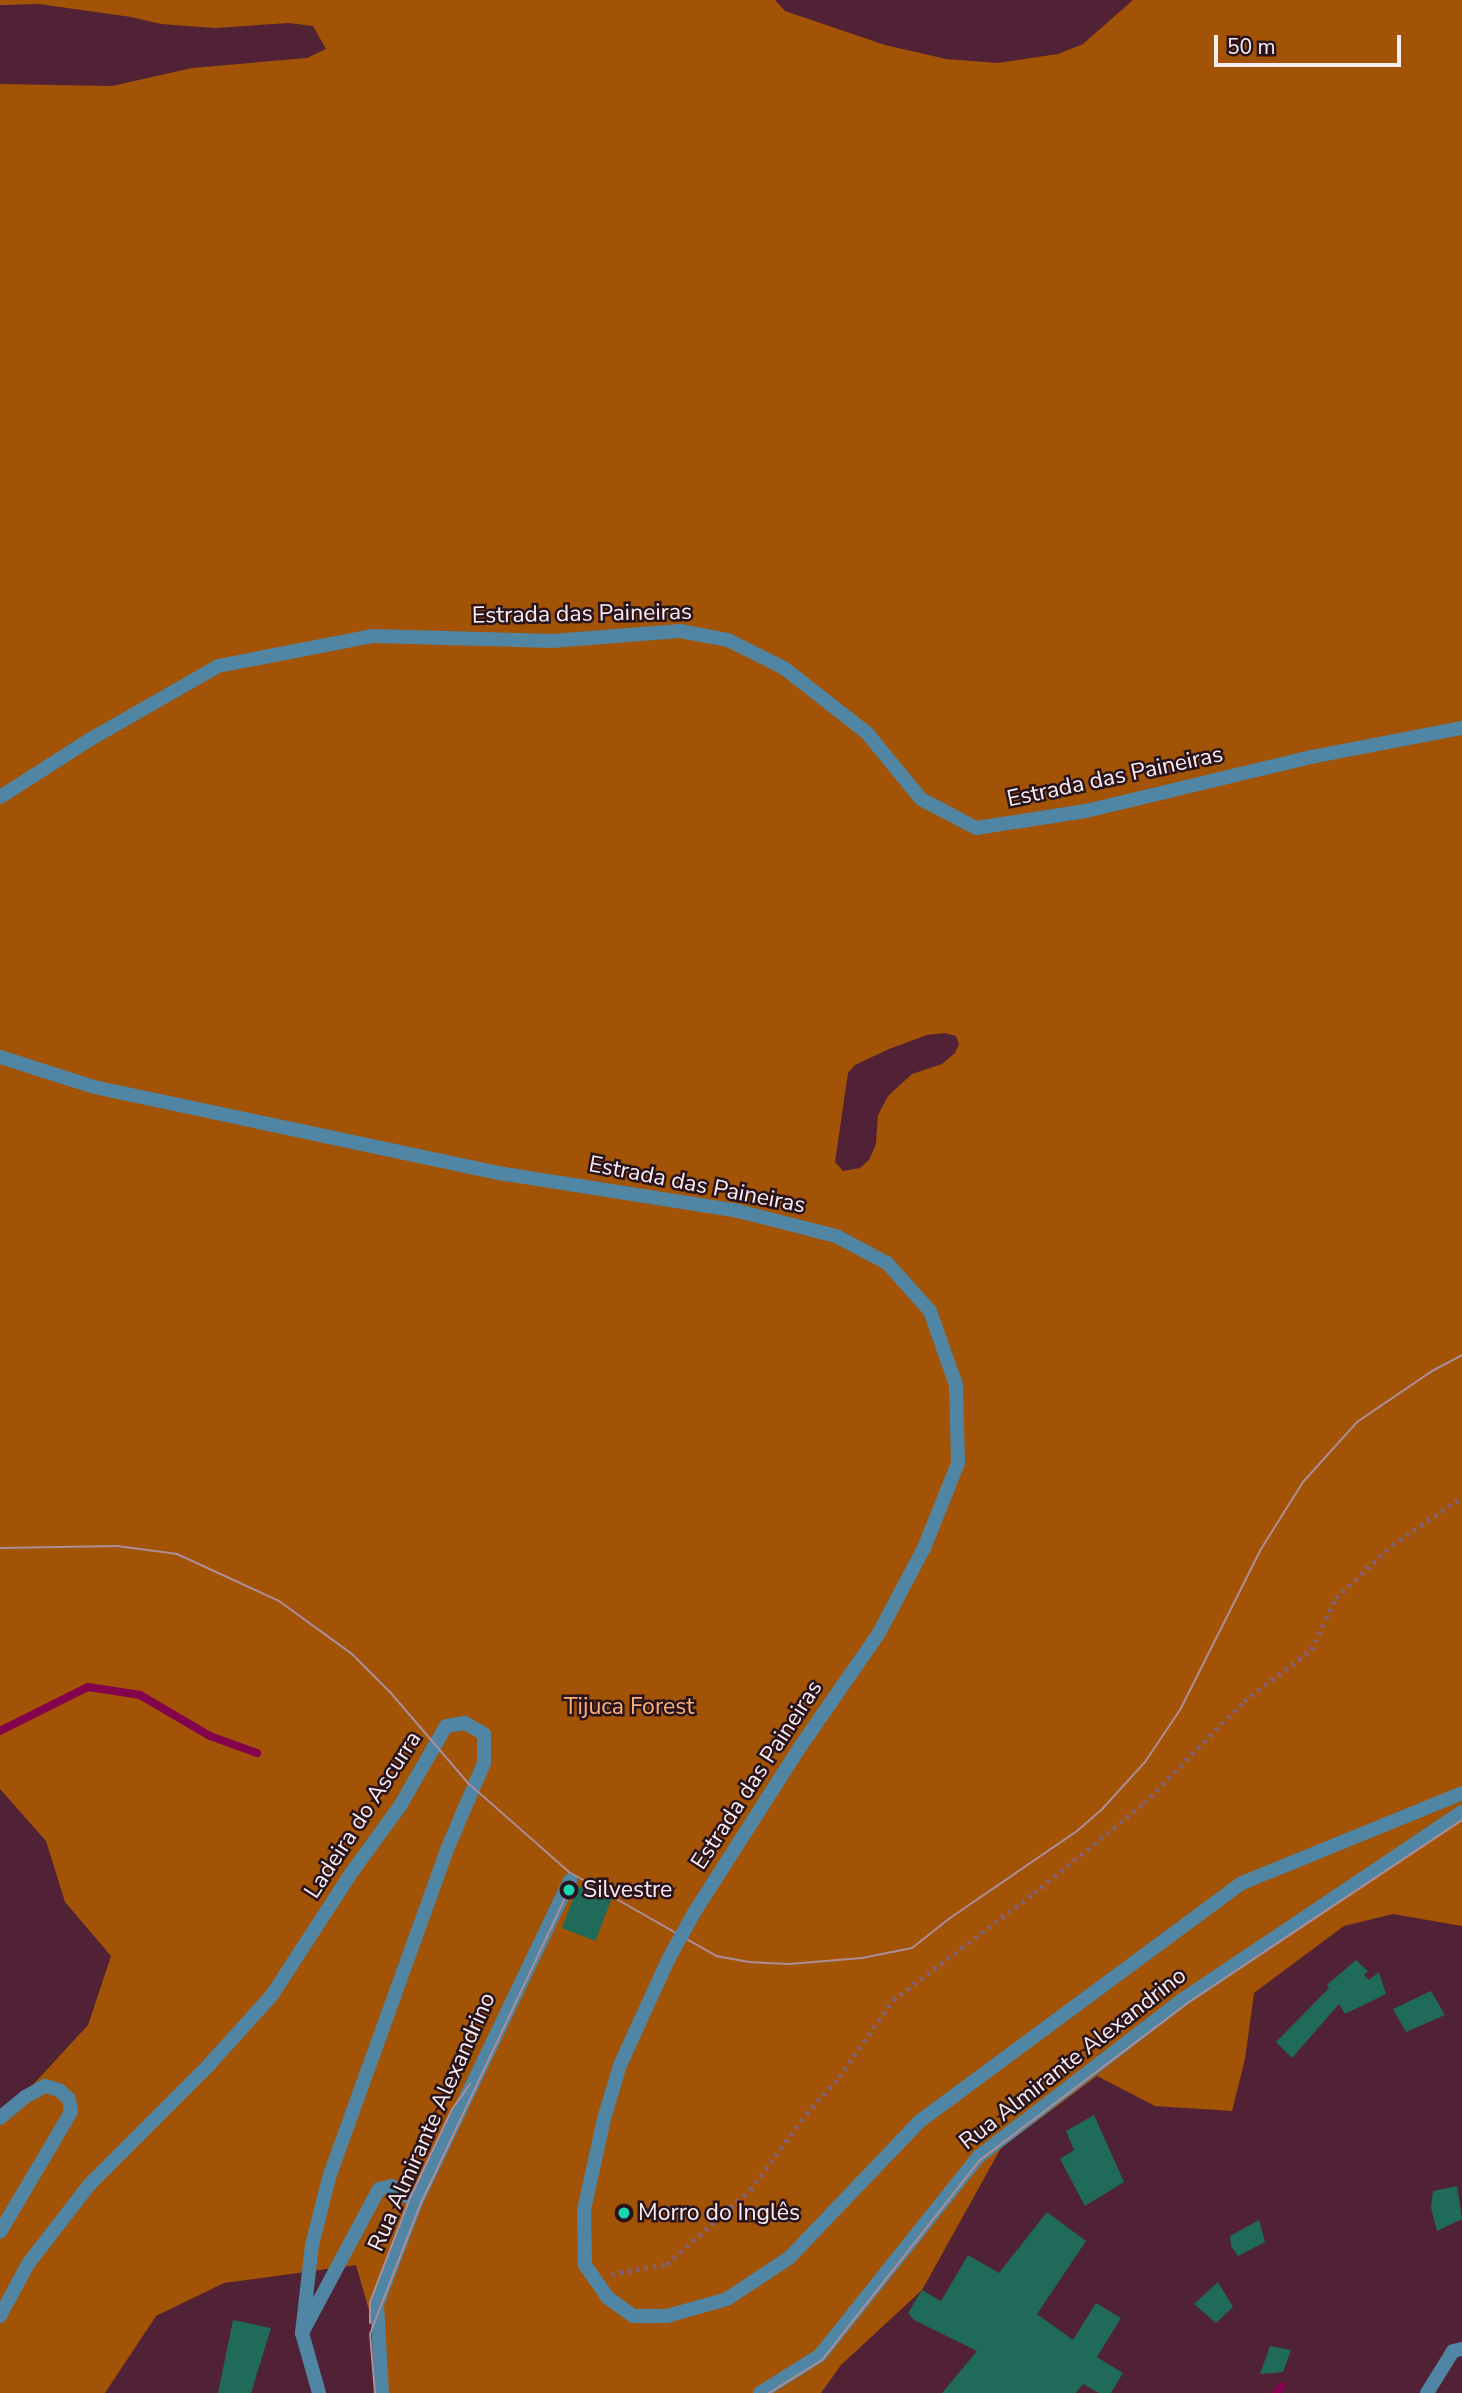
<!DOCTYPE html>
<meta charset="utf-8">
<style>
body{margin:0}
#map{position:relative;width:1462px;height:2393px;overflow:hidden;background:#512136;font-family:"Nunito Sans",sans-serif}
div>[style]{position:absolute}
.forest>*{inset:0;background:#a35305}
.stream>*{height:8px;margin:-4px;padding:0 4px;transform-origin:4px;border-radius:4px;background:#83034d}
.building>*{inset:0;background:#206a59;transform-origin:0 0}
.path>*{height:4.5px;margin-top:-2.25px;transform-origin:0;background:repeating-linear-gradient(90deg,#855f6f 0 3.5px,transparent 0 8.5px)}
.minor>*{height:14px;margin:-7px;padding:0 7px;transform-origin:7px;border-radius:7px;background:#5085a3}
.tram>*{height:2px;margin:-1px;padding:0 1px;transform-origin:1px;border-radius:1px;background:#ac8e9a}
.minor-bridge>*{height:14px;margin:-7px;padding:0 7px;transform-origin:7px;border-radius:7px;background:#5085a3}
.dots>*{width:19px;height:19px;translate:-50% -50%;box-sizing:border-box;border:4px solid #29141c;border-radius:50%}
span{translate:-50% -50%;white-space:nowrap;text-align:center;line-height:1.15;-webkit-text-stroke:5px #29141c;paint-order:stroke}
.street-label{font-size:23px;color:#fbeef2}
.park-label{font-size:23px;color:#feb07a}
.poi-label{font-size:23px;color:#fbeef2}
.left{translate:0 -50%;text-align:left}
.scale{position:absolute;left:1214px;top:35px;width:187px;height:32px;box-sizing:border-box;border:4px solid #fbeef2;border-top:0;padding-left:9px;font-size:21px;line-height:24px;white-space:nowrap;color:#fbeef2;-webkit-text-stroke:5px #29141c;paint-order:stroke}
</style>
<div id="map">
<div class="forest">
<div style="clip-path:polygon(evenodd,0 0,775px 0,785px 11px,885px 45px,946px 59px,998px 63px,1058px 54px,1083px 44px,1133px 0,1462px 0,1462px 1926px,1393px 1914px,1344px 1926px,1254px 1993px,1245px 2059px,1232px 2111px,1155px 2106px,1097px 2076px,1001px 2148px,922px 2290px,841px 2365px,821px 2393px,378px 2393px,373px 2324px,356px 2265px,224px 2283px,156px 2316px,105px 2393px,0 2393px,0 2115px,18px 2101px,88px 2025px,111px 1956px,65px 1902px,46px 1841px,0 1789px,0 84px,112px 86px,192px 68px,307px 58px,326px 49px,313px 26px,289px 23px,215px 28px,161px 24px,131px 17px,39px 4px,0 5px,0 0,945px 1033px,956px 1036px,959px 1044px,955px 1053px,942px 1064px,912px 1074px,888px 1096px,878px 1115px,876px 1144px,869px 1160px,860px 1168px,843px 1171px,835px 1162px,848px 1073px,855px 1065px,889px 1049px,927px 1035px,945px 1033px)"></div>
</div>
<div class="stream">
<div style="left:0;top:1731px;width:98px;rotate:-26.6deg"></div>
<div style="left:88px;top:1687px;width:53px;rotate:8.7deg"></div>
<div style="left:140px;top:1695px;width:81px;rotate:30.4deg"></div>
<div style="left:210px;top:1736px;width:50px;rotate:19.9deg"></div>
<div style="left:1276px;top:2393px;width:9px;rotate:-49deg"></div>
</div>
<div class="building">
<div style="left:578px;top:1886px;width:36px;height:45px;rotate:21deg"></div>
<div style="clip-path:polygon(1356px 1960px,1368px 1971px,1364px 1975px,1369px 1980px,1379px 1972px,1386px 1994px,1345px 2014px,1339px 2004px,1292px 2058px,1276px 2042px,1329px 1988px,1327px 1985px)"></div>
<div style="clip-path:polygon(1431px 1991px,1445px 2015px,1406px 2032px,1393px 2009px)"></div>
<div style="clip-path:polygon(1094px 2115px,1124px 2182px,1085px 2206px,1060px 2159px,1074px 2150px,1066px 2131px)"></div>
<div style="clip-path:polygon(1457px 2186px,1462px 2219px,1437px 2231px,1431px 2208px,1433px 2191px)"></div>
<div style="clip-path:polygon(1047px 2212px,1086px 2241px,1037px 2314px,1073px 2340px,1096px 2303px,1121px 2318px,1097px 2357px,1123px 2373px,1111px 2393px,1099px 2393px,1083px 2384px,1076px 2393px,942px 2393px,977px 2351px,914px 2320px,908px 2313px,922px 2290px,941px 2301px,968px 2255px,999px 2273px)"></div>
<div style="clip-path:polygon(1259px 2220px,1265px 2242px,1238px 2256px,1231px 2246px,1230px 2236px)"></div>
<div style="clip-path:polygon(1218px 2282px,1233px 2307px,1216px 2323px,1194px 2304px)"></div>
<div style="clip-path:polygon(233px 2320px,271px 2328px,251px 2393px,218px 2393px)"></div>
<div style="clip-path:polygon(1270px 2346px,1291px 2350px,1283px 2372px,1260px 2374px)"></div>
</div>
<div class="path">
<div style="left:611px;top:2274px;width:57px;rotate:-10.1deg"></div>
<div style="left:667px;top:2264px;width:111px;rotate:-41.7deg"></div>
<div style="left:750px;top:2190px;width:94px;rotate:-53.6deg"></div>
<div style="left:806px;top:2114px;width:50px;rotate:-48.3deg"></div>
<div style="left:839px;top:2077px;width:94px;rotate:-55deg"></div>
<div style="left:893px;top:2000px;width:177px;rotate:-37.2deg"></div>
<div style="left:1034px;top:1893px;width:142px;rotate:-39.3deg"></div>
<div style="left:1144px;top:1803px;width:143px;rotate:-45.6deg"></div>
<div style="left:1244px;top:1701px;width:84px;rotate:-37.3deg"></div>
<div style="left:1311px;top:1650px;width:58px;rotate:-64.3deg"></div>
<div style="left:1336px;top:1598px;width:77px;rotate:-43.4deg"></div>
<div style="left:1392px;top:1545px;width:85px;rotate:-34.4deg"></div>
</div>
<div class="minor">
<div style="left:0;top:797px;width:106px;rotate:-32.6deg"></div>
<div style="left:89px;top:740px;width:149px;rotate:-29.8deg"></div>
<div style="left:218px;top:666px;width:158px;rotate:-11deg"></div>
<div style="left:373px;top:636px;width:179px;rotate:1.6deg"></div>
<div style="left:552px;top:641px;width:128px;rotate:-4.5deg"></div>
<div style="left:680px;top:631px;width:49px;rotate:10.6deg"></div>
<div style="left:728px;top:640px;width:63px;rotate:26.6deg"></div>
<div style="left:784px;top:668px;width:105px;rotate:38.1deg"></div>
<div style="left:867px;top:733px;width:85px;rotate:50.7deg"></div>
<div style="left:921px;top:799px;width:62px;rotate:27.8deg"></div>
<div style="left:976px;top:828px;width:111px;rotate:-8.8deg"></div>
<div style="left:1086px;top:811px;width:231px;rotate:-13.5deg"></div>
<div style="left:1311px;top:757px;width:154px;rotate:-10.9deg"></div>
<div style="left:0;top:1057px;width:99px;rotate:17.7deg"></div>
<div style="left:94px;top:1087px;width:420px;rotate:12deg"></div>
<div style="left:505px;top:1174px;width:236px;rotate:9deg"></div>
<div style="left:738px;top:1211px;width:101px;rotate:14.3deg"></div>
<div style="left:836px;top:1236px;width:58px;rotate:27.9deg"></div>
<div style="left:887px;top:1263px;width:64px;rotate:48.1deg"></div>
<div style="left:930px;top:1311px;width:78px;rotate:70.6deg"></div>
<div style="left:956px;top:1385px;width:78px;rotate:88.5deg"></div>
<div style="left:958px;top:1463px;width:92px;rotate:111.8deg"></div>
<div style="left:924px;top:1548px;width:96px;rotate:117.9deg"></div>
<div style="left:879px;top:1633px;width:139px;rotate:124.7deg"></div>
<div style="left:800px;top:1747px;width:197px;rotate:122.6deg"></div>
<div style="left:669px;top:1958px;width:118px;rotate:114.6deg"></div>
<div style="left:620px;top:2065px;width:56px;rotate:106.5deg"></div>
<div style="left:604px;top:2119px;width:93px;rotate:102.4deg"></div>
<div style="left:584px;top:2210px;width:55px;rotate:89deg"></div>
<div style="left:585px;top:2265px;width:39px;rotate:55deg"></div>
<div style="left:607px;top:2297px;width:32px;rotate:36deg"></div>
<div style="left:633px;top:2316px;width:34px"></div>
<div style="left:667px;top:2316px;width:62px;rotate:-15.8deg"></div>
<div style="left:727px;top:2299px;width:74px;rotate:-33.5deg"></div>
<div style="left:789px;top:2258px;width:190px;rotate:-46.3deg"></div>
<div style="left:920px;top:2121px;width:400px;rotate:-36.5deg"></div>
<div style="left:1242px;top:1883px;width:238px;rotate:-22.2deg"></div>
<div style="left:0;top:2118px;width:33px;rotate:-40deg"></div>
<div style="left:25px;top:2097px;width:23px;rotate:-29deg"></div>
<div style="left:45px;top:2086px;width:15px;rotate:16deg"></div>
<div style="left:59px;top:2090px;width:13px;rotate:42deg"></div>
<div style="left:69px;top:2099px;width:13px;rotate:81deg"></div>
<div style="left:71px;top:2112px;width:139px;rotate:120.6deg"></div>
<div style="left:0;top:2316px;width:59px;rotate:-61.7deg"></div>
<div style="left:28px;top:2264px;width:100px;rotate:-52.3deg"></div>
<div style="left:89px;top:2185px;width:167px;rotate:-45deg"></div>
<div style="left:207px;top:2067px;width:97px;rotate:-47.9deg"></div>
<div style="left:272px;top:1995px;width:147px;rotate:-57deg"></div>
<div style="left:352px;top:1872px;width:82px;rotate:-54deg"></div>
<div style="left:400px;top:1806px;width:92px;rotate:-60.1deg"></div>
<div style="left:446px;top:1726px;width:19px;rotate:-9deg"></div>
<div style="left:465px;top:1723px;width:22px;rotate:30deg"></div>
<div style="left:484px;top:1734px;width:29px;rotate:90deg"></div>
<div style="left:484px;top:1763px;width:91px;rotate:113.2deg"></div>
<div style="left:448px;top:1847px;width:348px;rotate:109.8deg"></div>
<div style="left:330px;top:2174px;width:73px;rotate:104.2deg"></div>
<div style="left:312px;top:2245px;width:89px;rotate:96.5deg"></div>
<div style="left:319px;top:2393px;width:62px;rotate:-105.8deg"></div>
<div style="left:302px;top:2333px;width:163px;rotate:-61.9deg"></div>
<div style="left:379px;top:2189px;width:13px;rotate:-13deg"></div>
<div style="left:392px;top:2186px;width:29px;rotate:34deg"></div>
<div style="left:382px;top:2393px;width:89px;rotate:-93.2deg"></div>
<div style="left:377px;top:2304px;width:109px;rotate:-69.1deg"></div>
<div style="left:416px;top:2202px;width:357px;rotate:-64.4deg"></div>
<div style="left:760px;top:2393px;width:71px;rotate:-32.3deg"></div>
<div style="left:820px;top:2355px;width:253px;rotate:-51.4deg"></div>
<div style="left:978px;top:2157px;width:257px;rotate:-37.6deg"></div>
<div style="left:1182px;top:2000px;width:337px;rotate:-33.9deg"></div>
<div style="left:1427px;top:2393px;width:49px;rotate:-58.2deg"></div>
<div style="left:1453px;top:2351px;width:9px;rotate:-13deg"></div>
</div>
<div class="tram">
<div style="left:0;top:1548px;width:117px;rotate:-1deg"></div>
<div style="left:117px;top:1546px;width:61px;rotate:7.6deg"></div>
<div style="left:177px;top:1554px;width:112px;rotate:24.7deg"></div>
<div style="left:279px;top:1601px;width:90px;rotate:36deg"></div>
<div style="left:352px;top:1654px;width:54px;rotate:45deg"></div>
<div style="left:390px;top:1692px;width:120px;rotate:49.4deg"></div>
<div style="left:468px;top:1783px;width:135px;rotate:41.4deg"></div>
<div style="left:569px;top:1872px;width:169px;rotate:29.7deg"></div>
<div style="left:716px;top:1956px;width:34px;rotate:10deg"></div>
<div style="left:749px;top:1962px;width:40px;rotate:2.9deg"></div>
<div style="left:789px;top:1964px;width:73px;rotate:-4.7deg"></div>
<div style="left:862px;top:1958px;width:51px;rotate:-11.3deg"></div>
<div style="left:912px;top:1948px;width:48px;rotate:-38.3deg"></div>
<div style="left:950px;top:1918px;width:154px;rotate:-34.4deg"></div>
<div style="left:1077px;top:1831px;width:35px;rotate:-41deg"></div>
<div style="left:1103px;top:1808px;width:62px;rotate:-47.6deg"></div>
<div style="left:1145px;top:1762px;width:63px;rotate:-56.1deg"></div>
<div style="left:1180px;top:1710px;width:180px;rotate:-63.3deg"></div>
<div style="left:1261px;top:1549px;width:79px;rotate:-57.9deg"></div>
<div style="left:1303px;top:1482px;width:81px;rotate:-48deg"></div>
<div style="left:1357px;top:1422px;width:91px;rotate:-34.2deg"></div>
<div style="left:1432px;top:1371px;width:34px;rotate:-28deg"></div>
<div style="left:370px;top:2323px;width:21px;rotate:-90deg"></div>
<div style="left:370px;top:2302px;width:111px;rotate:-69deg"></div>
<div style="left:410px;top:2198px;width:98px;rotate:-64.7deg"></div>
<div style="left:452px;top:2109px;width:31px;rotate:-54deg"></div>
<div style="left:375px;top:2393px;width:59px;rotate:-94.8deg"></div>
<div style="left:370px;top:2334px;width:19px;rotate:-69deg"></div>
<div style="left:377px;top:2316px;width:119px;rotate:-68.8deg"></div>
<div style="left:420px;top:2205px;width:348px;rotate:-64.7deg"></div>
<div style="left:769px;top:2393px;width:62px;rotate:-31.9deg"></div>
<div style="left:822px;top:2360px;width:255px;rotate:-51.7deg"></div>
<div style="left:980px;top:2160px;width:262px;rotate:-37.1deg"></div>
<div style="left:1189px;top:2002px;width:328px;rotate:-33.7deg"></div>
</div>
<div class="minor-bridge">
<div style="left:669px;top:1958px;width:51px;rotate:-60.9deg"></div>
</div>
<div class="dots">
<div style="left:569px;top:1890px;background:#1ad5b2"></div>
<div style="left:624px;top:2213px;background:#1ad5b2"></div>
</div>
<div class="street-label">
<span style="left:582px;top:614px;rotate:-1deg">Estrada das Paineiras</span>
<span style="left:1115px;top:777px;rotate:-12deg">Estrada das Paineiras</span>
<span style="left:697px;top:1185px;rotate:11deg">Estrada das Paineiras</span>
<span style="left:757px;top:1775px;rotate:-57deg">Estrada das Paineiras</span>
<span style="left:363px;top:1815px;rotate:-57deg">Ladeira do Ascurra</span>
<span style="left:1073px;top:2059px;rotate:-38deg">Rua Almirante Alexandrino</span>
<span style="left:432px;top:2122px;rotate:-66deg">Rua Almirante Alexandrino</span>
</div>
<div class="park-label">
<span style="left:629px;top:1707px">Tijuca Forest</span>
</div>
<div class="poi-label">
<span class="left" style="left:583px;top:1890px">Silvestre</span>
<span class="left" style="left:638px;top:2213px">Morro do Inglês</span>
</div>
<div class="scale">50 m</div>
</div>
